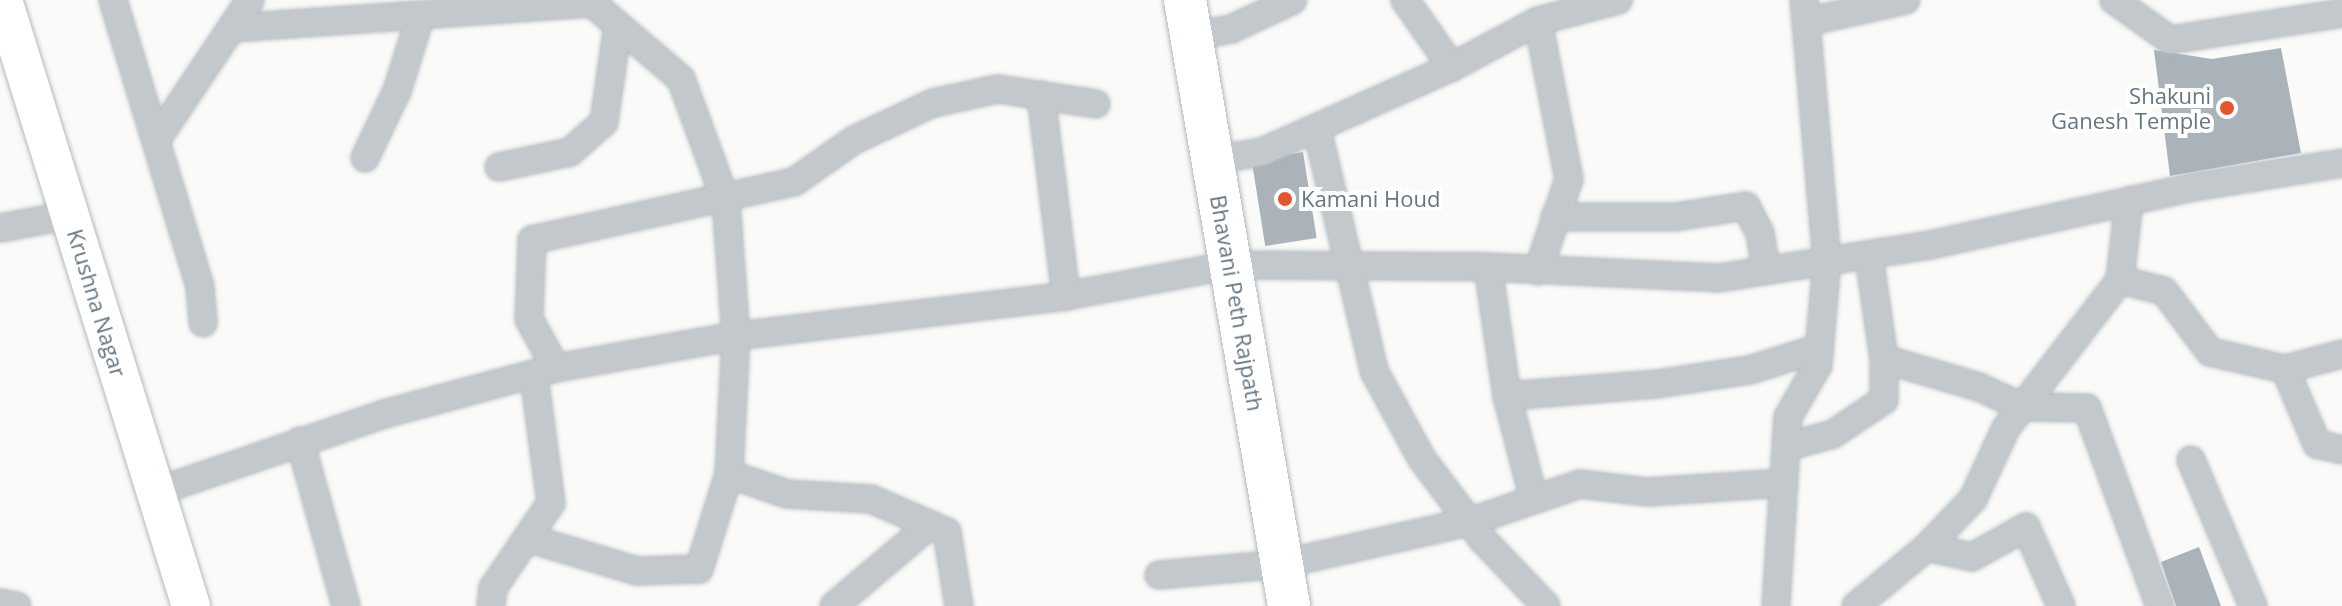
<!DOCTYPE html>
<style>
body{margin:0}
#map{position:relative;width:2342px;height:606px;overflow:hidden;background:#fafaf8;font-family:"Open Sans",sans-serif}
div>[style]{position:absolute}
.building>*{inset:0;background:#aab3b9;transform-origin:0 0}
.roads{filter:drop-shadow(0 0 2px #b3babf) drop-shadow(0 0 2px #b3babf)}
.minor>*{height:26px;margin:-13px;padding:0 13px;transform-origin:13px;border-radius:13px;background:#c3c8cc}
.secondary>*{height:38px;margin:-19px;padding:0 19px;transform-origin:19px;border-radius:19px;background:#fff}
.primary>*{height:42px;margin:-21px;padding:0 21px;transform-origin:21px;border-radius:21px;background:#fff}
.dots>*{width:22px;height:22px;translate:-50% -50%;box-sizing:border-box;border:4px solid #fff;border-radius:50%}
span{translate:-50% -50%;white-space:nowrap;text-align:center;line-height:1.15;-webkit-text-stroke:8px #fff;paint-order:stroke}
.poi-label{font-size:22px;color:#657683}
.right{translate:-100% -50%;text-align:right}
.left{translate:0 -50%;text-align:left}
.street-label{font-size:22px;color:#657683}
</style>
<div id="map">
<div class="building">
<div style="clip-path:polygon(2281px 48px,2301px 153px,2170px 176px,2154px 50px,2212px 59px)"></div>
<div style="left:1303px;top:152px;width:87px;height:52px;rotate:81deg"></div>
<div style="clip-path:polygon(2199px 547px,2221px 606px,2176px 606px,2161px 562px)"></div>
</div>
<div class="roads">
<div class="minor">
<div style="left:113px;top:0;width:300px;rotate:73.1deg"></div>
<div style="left:200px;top:287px;width:36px;rotate:85deg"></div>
<div style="left:1405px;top:0;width:82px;rotate:55deg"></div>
<div style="left:2114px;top:0;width:69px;rotate:35.5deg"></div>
<div style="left:2170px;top:40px;width:174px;rotate:-8.9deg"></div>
<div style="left:1538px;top:21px;width:161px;rotate:78.9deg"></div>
<div style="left:1569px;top:179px;width:97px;rotate:108.6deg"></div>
<div style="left:1806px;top:22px;width:102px;rotate:-12.4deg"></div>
<div style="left:232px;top:28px;width:361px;rotate:-4deg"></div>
<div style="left:592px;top:3px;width:117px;rotate:40.5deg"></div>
<div style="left:681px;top:79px;width:130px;rotate:69.8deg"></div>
<div style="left:726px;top:201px;width:135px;rotate:85.8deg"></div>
<div style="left:736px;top:336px;width:138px;rotate:92.9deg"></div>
<div style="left:729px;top:474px;width:100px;rotate:107.5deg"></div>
<div style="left:699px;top:569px;width:62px;rotate:178.2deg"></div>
<div style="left:637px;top:571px;width:112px;rotate:-163.3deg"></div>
<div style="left:1192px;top:36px;width:40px;rotate:-10deg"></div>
<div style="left:1231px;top:29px;width:68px;rotate:-25.1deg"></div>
<div style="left:1041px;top:95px;width:203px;rotate:82.9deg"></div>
<div style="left:1317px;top:129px;width:249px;rotate:76.7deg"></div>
<div style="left:1374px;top:371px;width:100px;rotate:61.4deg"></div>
<div style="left:1422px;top:459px;width:101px;rotate:53deg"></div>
<div style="left:1483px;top:540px;width:91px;rotate:46.3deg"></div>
<div style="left:157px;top:139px;width:167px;rotate:-56.2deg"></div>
<div style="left:365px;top:158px;width:74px;rotate:-64.5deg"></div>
<div style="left:397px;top:91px;width:80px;rotate:-72.5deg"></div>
<div style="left:1213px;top:160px;width:50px;rotate:-9.3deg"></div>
<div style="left:1262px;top:152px;width:208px;rotate:-24.1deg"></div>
<div style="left:1452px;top:67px;width:98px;rotate:-28.1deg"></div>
<div style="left:1538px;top:21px;width:83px;rotate:-14.7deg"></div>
<div style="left:499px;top:167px;width:73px;rotate:-11.9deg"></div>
<div style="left:570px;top:152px;width:45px;rotate:-41.4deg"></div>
<div style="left:604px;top:122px;width:98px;rotate:-81.8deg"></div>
<div style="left:1555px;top:217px;width:120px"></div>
<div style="left:1675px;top:217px;width:72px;rotate:-8.8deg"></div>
<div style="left:1746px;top:206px;width:30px;rotate:63deg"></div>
<div style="left:1760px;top:233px;width:38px;rotate:81deg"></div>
<div style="left:0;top:228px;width:71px;rotate:-10.5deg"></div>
<div style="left:1488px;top:267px;width:130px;rotate:81.6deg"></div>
<div style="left:1507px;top:396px;width:107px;rotate:75.4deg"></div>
<div style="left:2120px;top:280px;width:45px;rotate:14deg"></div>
<div style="left:2164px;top:291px;width:76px;rotate:53deg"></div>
<div style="left:2210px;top:352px;width:77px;rotate:12.8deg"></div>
<div style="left:2285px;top:369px;width:82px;rotate:66.9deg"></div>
<div style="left:2317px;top:444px;width:26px;rotate:13deg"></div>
<div style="left:1884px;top:359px;width:99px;rotate:16.4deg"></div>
<div style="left:1979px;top:387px;width:47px;rotate:24.9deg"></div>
<div style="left:2022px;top:407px;width:65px;rotate:0.9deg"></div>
<div style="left:2087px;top:408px;width:211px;rotate:69.8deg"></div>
<div style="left:556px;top:368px;width:56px;rotate:-118.9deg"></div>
<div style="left:529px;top:319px;width:79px;rotate:-87.8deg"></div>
<div style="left:532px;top:240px;width:268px;rotate:-12.5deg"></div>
<div style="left:794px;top:182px;width:73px;rotate:-35deg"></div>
<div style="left:854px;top:140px;width:87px;rotate:-25.1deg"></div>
<div style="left:933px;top:103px;width:66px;rotate:-12.2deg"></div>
<div style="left:998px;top:89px;width:99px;rotate:8.7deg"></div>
<div style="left:2285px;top:369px;width:59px;rotate:-14.7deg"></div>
<div style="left:1507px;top:396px;width:150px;rotate:-4.6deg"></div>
<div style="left:1657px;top:384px;width:94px;rotate:-8.6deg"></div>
<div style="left:1750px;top:370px;width:72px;rotate:-17.7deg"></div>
<div style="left:300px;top:441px;width:171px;rotate:74.4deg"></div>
<div style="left:1786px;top:447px;width:49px;rotate:-15.5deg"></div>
<div style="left:1833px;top:434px;width:61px;rotate:-33.7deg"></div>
<div style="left:1884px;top:400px;width:41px;rotate:-90deg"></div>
<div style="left:1884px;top:359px;width:104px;rotate:-98.3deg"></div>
<div style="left:2191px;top:460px;width:159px;rotate:67deg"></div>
<div style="left:729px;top:474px;width:61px;rotate:19deg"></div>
<div style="left:787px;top:494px;width:84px;rotate:3.4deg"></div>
<div style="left:871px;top:499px;width:83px;rotate:23.5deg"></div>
<div style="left:947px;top:532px;width:75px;rotate:80.8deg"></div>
<div style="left:155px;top:492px;width:242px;rotate:-18.8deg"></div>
<div style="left:384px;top:414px;width:178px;rotate:-15deg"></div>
<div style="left:556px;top:368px;width:183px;rotate:-10.1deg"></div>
<div style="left:736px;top:336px;width:332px;rotate:-6.9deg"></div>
<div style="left:1066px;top:296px;width:168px;rotate:-10.6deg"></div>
<div style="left:1231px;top:265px;width:257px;rotate:0.4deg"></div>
<div style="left:1488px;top:267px;width:231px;rotate:2.7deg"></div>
<div style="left:1719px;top:278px;width:214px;rotate:-8.9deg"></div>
<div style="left:1930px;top:245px;width:275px;rotate:-12.4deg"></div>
<div style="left:2199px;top:186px;width:145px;rotate:-9.1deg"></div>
<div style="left:1927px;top:547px;width:46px;rotate:12.5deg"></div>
<div style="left:1972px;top:557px;width:62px;rotate:-29.1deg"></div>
<div style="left:2026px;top:527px;width:86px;rotate:66.1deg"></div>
<div style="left:1159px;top:575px;width:123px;rotate:-5.1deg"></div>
<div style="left:1282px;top:564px;width:192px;rotate:-12.7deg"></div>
<div style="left:1469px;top:522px;width:117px;rotate:-18.9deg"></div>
<div style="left:1580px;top:484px;width:67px;rotate:6.8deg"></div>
<div style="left:1647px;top:492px;width:137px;rotate:-3.8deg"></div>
<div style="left:0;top:603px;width:17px;rotate:10deg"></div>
<div style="left:491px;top:606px;width:18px;rotate:-84deg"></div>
<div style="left:493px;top:588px;width:103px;rotate:-55.7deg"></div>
<div style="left:551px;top:503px;width:129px;rotate:-97.6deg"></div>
<div style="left:834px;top:606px;width:126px;rotate:-40.2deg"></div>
<div style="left:1776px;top:606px;width:189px;rotate:-86.4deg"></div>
<div style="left:1788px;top:417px;width:60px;rotate:-60deg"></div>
<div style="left:1818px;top:365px;width:104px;rotate:-85.1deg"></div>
<div style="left:1827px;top:261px;width:262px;rotate:-95deg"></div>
<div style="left:1856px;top:606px;width:92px;rotate:-39.7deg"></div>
<div style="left:1927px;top:547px;width:66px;rotate:-46.2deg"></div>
<div style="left:1973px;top:499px;width:78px;rotate:-65.1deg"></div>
<div style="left:2006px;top:428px;width:187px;rotate:-52.4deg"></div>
<div style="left:2120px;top:280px;width:80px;rotate:-83.5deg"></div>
</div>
<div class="secondary">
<div style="left:3px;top:0;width:634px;rotate:72.76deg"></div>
</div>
<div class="primary">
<div style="left:1185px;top:0;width:615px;rotate:80.26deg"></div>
</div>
</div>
<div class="dots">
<div style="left:2227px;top:108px;background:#e4572e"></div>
<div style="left:1285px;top:199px;background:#e4572e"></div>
</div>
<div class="poi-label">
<span class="right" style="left:2211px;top:108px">Shakuni<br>Ganesh Temple</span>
<span class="left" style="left:1301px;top:199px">Kamani Houd</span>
</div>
<div class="street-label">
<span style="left:97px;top:303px;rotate:73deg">Krushna Nagar</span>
<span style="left:1237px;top:303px;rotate:80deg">Bhavani Peth Rajpath</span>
</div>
</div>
